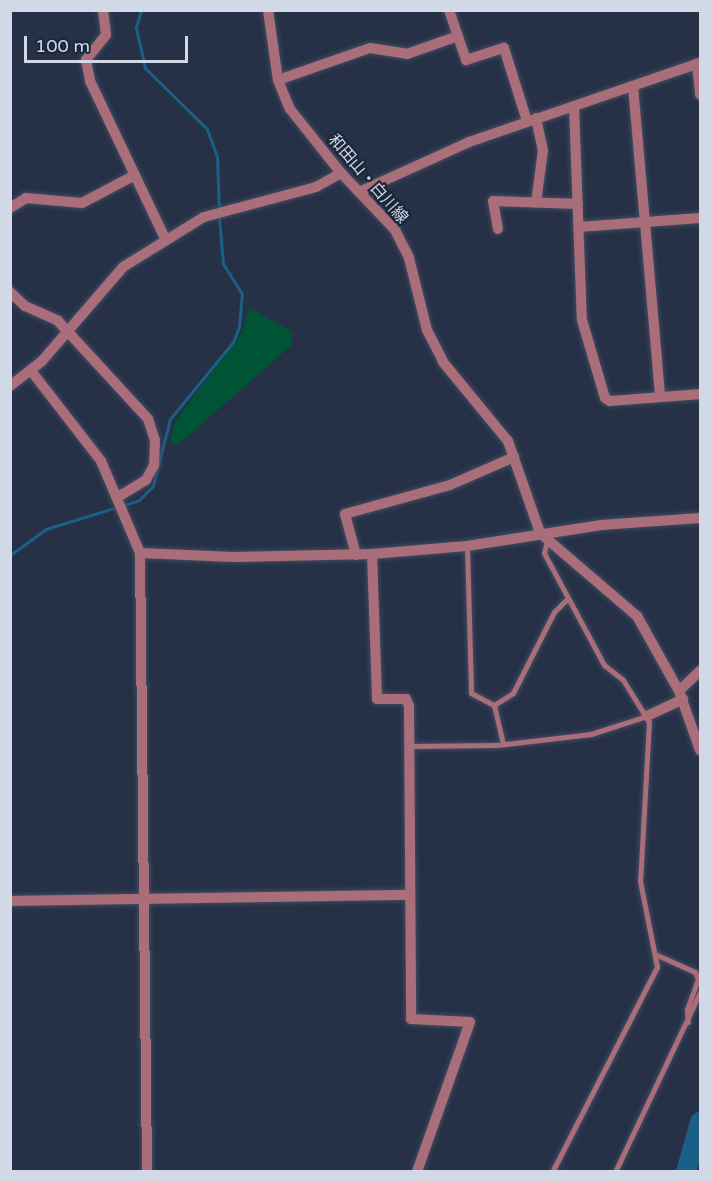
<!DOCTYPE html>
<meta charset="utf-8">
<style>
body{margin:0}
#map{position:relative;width:711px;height:1182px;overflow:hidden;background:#263147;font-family:"Varela Round","Noto Sans JP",sans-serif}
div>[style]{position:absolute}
.green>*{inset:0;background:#005436}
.stream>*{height:3px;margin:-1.5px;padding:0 1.5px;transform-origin:1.5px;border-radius:1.5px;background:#1b5f86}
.river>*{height:20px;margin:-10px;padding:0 10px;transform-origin:10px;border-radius:10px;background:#1b5f86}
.roads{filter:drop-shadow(0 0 2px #414c60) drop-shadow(0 0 2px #414c60)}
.service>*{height:5px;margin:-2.5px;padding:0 2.5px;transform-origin:2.5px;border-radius:2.5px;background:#aa6d7a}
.minor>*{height:10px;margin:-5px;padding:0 5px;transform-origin:5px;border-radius:5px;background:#aa6d7a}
span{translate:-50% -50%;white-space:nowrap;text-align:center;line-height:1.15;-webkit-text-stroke:4.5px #1c273c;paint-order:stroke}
.street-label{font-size:16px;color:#d1d8e6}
.frame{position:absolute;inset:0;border:12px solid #d1d8e6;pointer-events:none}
.scale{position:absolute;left:24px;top:36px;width:164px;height:27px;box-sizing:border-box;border:3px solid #d1d8e6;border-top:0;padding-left:8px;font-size:18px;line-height:21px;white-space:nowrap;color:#d1d8e6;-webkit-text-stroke:4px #1c273c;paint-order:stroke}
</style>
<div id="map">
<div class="green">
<div style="clip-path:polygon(249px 308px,292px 331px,292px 345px,179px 444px,170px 444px,175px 422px,242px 332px)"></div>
</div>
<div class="stream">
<div style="left:141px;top:10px;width:19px;rotate:106deg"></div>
<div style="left:136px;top:28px;width:41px;rotate:77.3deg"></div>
<div style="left:145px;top:68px;width:87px;rotate:44.5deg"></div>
<div style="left:207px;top:129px;width:29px;rotate:70deg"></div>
<div style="left:217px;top:156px;width:54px;rotate:87.9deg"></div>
<div style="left:124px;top:505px;width:16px;rotate:-18deg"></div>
<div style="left:139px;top:500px;width:20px;rotate:-45deg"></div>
<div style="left:153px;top:486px;width:69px;rotate:-75.8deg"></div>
<div style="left:170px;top:419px;width:99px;rotate:-50.7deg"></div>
<div style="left:233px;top:342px;width:16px;rotate:-68deg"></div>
<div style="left:239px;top:327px;width:33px;rotate:-85deg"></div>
<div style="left:242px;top:294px;width:36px;rotate:-122deg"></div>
<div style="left:223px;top:264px;width:47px;rotate:-94.9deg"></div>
<div style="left:10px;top:555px;width:44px;rotate:-35.8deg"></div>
<div style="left:46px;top:529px;width:74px;rotate:-17.2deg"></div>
</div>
<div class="river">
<div style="left:686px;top:1172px;width:52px;rotate:-74.4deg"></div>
</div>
<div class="roads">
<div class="service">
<div style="left:547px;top:541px;width:12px;rotate:104deg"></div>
<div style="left:544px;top:553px;width:127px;rotate:61.8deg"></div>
<div style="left:604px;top:665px;width:24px;rotate:38deg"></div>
<div style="left:623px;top:680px;width:49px;rotate:58.2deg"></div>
<div style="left:649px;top:722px;width:159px;rotate:93.2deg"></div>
<div style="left:640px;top:881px;width:88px;rotate:78.8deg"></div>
<div style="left:657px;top:967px;width:230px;rotate:117.1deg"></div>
<div style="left:467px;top:546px;width:147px;rotate:88.4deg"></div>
<div style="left:471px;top:693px;width:26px;rotate:28deg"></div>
<div style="left:494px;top:705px;width:40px;rotate:77deg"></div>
<div style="left:494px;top:705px;width:22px;rotate:-32deg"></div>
<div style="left:513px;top:693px;width:91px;rotate:-63.2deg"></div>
<div style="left:554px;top:612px;width:18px;rotate:-45deg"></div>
<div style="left:410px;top:746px;width:87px;rotate:-0.7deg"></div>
<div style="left:497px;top:745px;width:95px;rotate:-6.7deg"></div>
<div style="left:591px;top:734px;width:59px;rotate:-17.8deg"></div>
<div style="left:657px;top:955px;width:42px;rotate:24.1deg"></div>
<div style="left:695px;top:972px;width:8px;rotate:67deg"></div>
<div style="left:698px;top:979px;width:32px;rotate:110deg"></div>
<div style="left:687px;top:1009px;width:13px;rotate:86deg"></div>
<div style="left:615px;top:1172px;width:199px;rotate:-64.7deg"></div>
</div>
<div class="minor">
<div style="left:103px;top:10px;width:25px;rotate:83deg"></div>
<div style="left:106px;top:35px;width:32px;rotate:129deg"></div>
<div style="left:86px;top:60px;width:21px;rotate:79deg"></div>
<div style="left:90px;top:81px;width:176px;rotate:64.5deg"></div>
<div style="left:268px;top:10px;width:71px;rotate:81.9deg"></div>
<div style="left:278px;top:80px;width:31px;rotate:68deg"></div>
<div style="left:290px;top:109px;width:82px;rotate:51.4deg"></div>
<div style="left:341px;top:173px;width:79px;rotate:46.5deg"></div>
<div style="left:395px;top:230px;width:31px;rotate:63deg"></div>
<div style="left:409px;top:258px;width:74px;rotate:76deg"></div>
<div style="left:427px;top:330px;width:36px;rotate:63deg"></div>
<div style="left:443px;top:362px;width:102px;rotate:50.6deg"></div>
<div style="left:508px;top:441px;width:97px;rotate:70.8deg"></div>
<div style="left:540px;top:533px;width:128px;rotate:40.6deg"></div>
<div style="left:637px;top:616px;width:86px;rotate:60.8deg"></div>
<div style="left:679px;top:691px;width:63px;rotate:70.4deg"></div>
<div style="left:449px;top:10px;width:53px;rotate:71.2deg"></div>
<div style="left:466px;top:60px;width:40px;rotate:-18deg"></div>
<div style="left:504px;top:48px;width:77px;rotate:72.5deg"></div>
<div style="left:697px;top:64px;width:31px;rotate:84deg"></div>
<div style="left:278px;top:80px;width:97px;rotate:-19.2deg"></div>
<div style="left:370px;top:48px;width:37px;rotate:9deg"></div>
<div style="left:407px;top:54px;width:54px;rotate:-19.4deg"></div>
<div style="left:633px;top:86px;width:312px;rotate:85deg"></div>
<div style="left:574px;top:106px;width:214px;rotate:87.9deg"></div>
<div style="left:582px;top:320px;width:81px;rotate:73.6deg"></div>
<div style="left:605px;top:398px;width:6px;rotate:31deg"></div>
<div style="left:610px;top:401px;width:90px;rotate:-4.4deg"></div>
<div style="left:536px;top:118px;width:33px;rotate:78deg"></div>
<div style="left:543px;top:150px;width:53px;rotate:97.5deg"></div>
<div style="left:359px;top:192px;width:121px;rotate:-24.4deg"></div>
<div style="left:469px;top:142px;width:244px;rotate:-18.9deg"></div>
<div style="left:10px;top:208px;width:19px;rotate:-32deg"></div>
<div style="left:26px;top:198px;width:56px;rotate:5.1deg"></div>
<div style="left:82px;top:203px;width:60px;rotate:-27.8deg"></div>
<div style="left:579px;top:227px;width:121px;rotate:-4.3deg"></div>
<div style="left:498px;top:229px;width:28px;rotate:-100deg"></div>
<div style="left:493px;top:201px;width:85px;rotate:2deg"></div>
<div style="left:10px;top:292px;width:21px;rotate:43deg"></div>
<div style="left:25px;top:306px;width:36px;rotate:24deg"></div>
<div style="left:58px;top:321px;width:133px;rotate:47.4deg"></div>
<div style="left:148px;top:419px;width:22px;rotate:72deg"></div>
<div style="left:155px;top:440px;width:25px;rotate:92deg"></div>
<div style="left:154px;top:465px;width:17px;rotate:118deg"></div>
<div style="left:146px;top:480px;width:33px;rotate:149deg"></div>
<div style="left:32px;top:372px;width:113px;rotate:52.2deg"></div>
<div style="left:101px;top:461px;width:100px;rotate:67deg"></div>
<div style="left:140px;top:553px;width:619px;rotate:89.35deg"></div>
<div style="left:10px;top:386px;width:41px;rotate:-38deg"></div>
<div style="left:42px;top:361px;width:124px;rotate:-49.2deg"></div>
<div style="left:123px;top:267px;width:95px;rotate:-31.7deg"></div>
<div style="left:204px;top:217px;width:116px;rotate:-15deg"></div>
<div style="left:316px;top:187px;width:29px;rotate:-29deg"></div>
<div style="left:140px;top:553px;width:94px;rotate:2.4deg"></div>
<div style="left:234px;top:557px;width:138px;rotate:-1.2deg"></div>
<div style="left:372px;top:554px;width:95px;rotate:-4.8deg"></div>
<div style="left:467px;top:546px;width:136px;rotate:-8.9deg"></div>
<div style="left:601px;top:525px;width:99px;rotate:-4deg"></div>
<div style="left:372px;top:554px;width:145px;rotate:88deg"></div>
<div style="left:377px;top:699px;width:29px"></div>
<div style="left:406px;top:699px;width:8px;rotate:67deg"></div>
<div style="left:409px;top:706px;width:313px;rotate:89.6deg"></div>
<div style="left:411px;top:1019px;width:59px;rotate:2.9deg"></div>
<div style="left:470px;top:1022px;width:159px;rotate:109.5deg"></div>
<div style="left:356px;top:555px;width:42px;rotate:-105deg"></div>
<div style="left:345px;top:514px;width:109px;rotate:-15.4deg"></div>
<div style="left:450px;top:485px;width:70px;rotate:-23.6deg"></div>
<div style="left:679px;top:691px;width:29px;rotate:-44deg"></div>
<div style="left:647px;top:716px;width:40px;rotate:-25deg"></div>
<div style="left:10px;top:901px;width:399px;rotate:-0.9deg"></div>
</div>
</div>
<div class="street-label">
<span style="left:368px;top:179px;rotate:49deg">和田山・白川線</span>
</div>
<div class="frame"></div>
<div class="scale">100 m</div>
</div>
